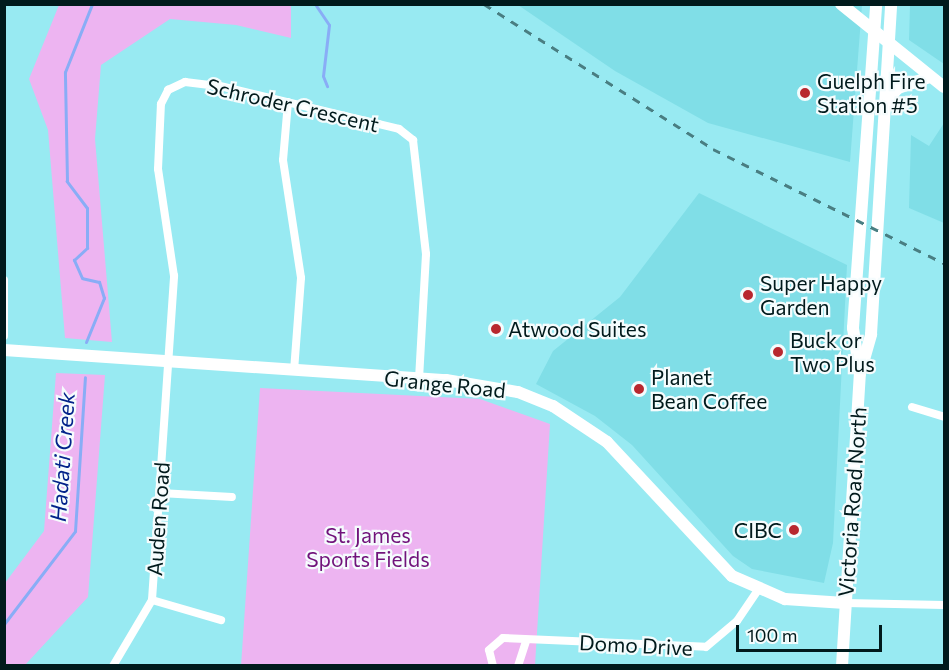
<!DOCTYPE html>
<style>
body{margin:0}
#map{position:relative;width:949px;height:670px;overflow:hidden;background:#98eaf2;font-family:Commissioner,sans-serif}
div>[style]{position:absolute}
.built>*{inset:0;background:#80dee7}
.green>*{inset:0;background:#edb4f1}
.stream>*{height:3px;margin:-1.5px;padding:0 1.5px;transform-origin:1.5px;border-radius:1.5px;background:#89adf6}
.street>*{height:8px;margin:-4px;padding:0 4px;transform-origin:4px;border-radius:4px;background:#fff}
.secondary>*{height:12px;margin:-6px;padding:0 6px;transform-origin:6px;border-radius:6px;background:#fff}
.rail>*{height:3px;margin-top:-1.5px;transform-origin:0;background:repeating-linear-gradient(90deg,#497e82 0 8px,transparent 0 16px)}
.dots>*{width:16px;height:16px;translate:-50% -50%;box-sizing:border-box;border:3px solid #f5fcfd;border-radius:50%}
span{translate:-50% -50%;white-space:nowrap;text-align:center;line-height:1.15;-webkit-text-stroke:4.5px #f5fcfd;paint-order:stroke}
.poi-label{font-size:21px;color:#011a1c}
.left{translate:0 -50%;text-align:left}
.right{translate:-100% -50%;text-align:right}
.street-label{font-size:21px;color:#011a1c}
.park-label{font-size:21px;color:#71137b}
.water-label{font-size:22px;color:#03238a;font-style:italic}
.frame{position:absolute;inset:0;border:6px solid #011a1c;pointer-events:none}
.scale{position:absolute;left:736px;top:625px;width:146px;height:27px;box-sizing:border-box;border:3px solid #011a1c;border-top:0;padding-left:8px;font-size:18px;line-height:21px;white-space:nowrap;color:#011a1c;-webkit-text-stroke:4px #f5fcfd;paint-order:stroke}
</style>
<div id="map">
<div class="built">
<div style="clip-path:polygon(518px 5px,862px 5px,850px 162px,708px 123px,615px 71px)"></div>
<div style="clip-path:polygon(910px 5px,944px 5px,944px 64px,909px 40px)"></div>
<div style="clip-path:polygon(944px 123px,944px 223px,909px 208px,911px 135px,929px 146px)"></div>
<div style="clip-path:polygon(699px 193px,847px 265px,833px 543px,824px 583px,752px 569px,733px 556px,632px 445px,595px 416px,536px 384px,553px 351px,620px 297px)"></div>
</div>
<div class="green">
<div style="clip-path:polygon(59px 5px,291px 6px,291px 38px,236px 25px,170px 19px,101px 65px,95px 139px,112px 342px,65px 338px,48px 130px,29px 79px)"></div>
<div style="clip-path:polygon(56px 373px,105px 375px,88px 597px,25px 665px,5px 665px,5px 583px,44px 531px)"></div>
<div style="clip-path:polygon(260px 388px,480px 399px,550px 424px,535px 665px,241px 666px)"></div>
</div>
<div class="stream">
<div style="left:315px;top:4px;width:25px;rotate:56deg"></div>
<div style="left:329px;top:25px;width:51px;rotate:96.7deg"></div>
<div style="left:323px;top:76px;width:11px;rotate:68deg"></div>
<div style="left:86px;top:342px;width:48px;rotate:-67.8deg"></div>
<div style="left:104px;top:298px;width:17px;rotate:-107deg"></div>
<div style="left:99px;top:282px;width:17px;rotate:-167deg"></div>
<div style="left:82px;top:278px;width:20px;rotate:-114deg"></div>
<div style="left:74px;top:260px;width:18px;rotate:-43deg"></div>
<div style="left:87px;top:248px;width:40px;rotate:-90deg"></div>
<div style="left:87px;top:208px;width:34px;rotate:-127deg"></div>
<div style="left:67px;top:181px;width:109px;rotate:-91.1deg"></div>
<div style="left:65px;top:72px;width:73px;rotate:-68.3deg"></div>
<div style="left:4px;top:624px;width:117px;rotate:-52.6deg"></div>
<div style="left:75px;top:531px;width:154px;rotate:-86.3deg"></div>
</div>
<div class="street">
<div style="left:288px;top:102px;width:58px;rotate:94.9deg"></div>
<div style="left:283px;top:160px;width:119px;rotate:81.3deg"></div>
<div style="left:301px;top:278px;width:93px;rotate:94.3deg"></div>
<div style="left:4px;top:280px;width:56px;rotate:90deg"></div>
<div style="left:912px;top:407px;width:34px;rotate:17deg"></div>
<div style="left:160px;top:493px;width:72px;rotate:3.2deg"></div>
<div style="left:152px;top:600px;width:72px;rotate:16.2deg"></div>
<div style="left:845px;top:603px;width:99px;rotate:1.2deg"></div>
<div style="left:113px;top:666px;width:77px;rotate:-59.4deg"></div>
<div style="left:152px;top:600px;width:325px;rotate:-86.1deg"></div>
<div style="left:174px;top:276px;width:108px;rotate:-98.5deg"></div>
<div style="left:158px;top:169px;width:65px;rotate:-87.4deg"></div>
<div style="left:161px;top:104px;width:16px;rotate:-63deg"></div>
<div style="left:168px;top:90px;width:19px;rotate:-25deg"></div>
<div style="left:185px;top:82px;width:35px;rotate:7deg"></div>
<div style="left:220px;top:86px;width:184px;rotate:13.5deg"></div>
<div style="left:399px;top:129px;width:18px;rotate:38deg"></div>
<div style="left:413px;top:140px;width:115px;rotate:83.5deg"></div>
<div style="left:426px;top:254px;width:125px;rotate:93.2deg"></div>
<div style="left:493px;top:666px;width:16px;rotate:-104deg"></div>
<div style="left:489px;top:650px;width:18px;rotate:-41deg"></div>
<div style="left:503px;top:638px;width:203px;rotate:2.5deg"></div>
<div style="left:706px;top:647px;width:40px;rotate:-40deg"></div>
<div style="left:737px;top:621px;width:36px;rotate:-56deg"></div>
<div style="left:518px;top:666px;width:26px;rotate:-72deg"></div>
</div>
<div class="secondary">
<div style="left:841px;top:4px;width:132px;rotate:38.9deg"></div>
<div style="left:885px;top:103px;width:20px;rotate:-49deg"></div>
<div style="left:898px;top:88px;width:34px;rotate:-19deg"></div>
<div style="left:4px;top:350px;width:443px;rotate:3.9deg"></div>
<div style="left:446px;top:380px;width:73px;rotate:9.5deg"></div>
<div style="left:518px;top:392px;width:38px;rotate:22deg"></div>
<div style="left:553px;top:406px;width:65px;rotate:33.7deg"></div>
<div style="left:607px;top:442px;width:183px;rotate:47deg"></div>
<div style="left:732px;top:576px;width:58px;rotate:23.5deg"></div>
<div style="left:785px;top:599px;width:60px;rotate:3.8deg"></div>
<div style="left:861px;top:370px;width:37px;rotate:-74deg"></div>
<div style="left:871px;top:334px;width:331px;rotate:-86.5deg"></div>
<div style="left:842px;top:666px;width:293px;rotate:-86.5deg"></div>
<div style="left:860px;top:374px;width:47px;rotate:-98.7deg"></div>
<div style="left:853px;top:328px;width:325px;rotate:-85.9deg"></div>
</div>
<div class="rail">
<div style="left:484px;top:4px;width:271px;rotate:32.3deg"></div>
<div style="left:713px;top:149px;width:258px;rotate:26.3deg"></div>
</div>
<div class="dots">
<div style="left:805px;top:93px;background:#b8282f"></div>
<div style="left:748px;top:295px;background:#b8282f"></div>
<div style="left:496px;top:329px;background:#b8282f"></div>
<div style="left:778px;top:352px;background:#b8282f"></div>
<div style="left:639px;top:389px;background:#b8282f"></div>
<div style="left:794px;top:530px;background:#b8282f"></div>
</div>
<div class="poi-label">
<span class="left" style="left:817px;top:93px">Guelph Fire<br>Station #5</span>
<span class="left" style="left:760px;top:295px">Super Happy<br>Garden</span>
<span class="left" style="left:508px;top:329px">Atwood Suites</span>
<span class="left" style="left:790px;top:352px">Buck or<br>Two Plus</span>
<span class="left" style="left:651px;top:389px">Planet<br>Bean Coffee</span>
<span class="right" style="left:782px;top:530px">CIBC</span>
</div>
<div class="street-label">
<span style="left:293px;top:105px;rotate:13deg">Schroder Crescent</span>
<span style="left:445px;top:384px;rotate:6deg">Grange Road</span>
<span style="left:852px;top:502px;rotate:-86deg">Victoria Road North</span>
<span style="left:158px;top:519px;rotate:-86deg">Auden Road</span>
<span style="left:636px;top:645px;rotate:3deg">Domo Drive</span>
</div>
<div class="park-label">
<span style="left:368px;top:547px">St. James<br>Sports Fields</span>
</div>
<div class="water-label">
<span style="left:62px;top:457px;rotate:-86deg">Hadati Creek</span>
</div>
<div class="frame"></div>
<div class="scale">100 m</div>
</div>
